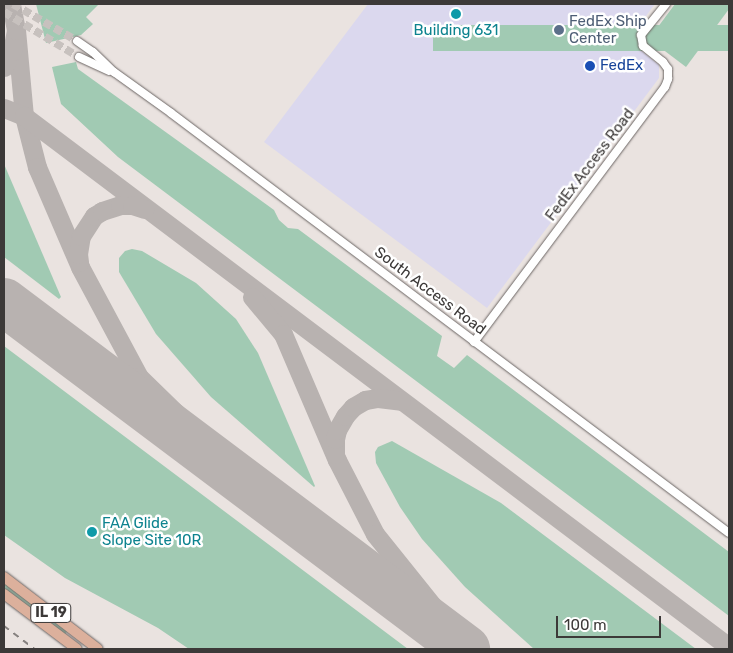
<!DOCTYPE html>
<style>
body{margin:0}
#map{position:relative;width:733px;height:653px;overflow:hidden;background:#eae3e0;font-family:Rubik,sans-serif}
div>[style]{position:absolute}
.commercial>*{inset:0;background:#dbd8ee}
.green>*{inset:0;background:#a1cab3;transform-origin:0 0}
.taxiway>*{height:19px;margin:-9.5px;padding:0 9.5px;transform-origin:9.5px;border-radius:9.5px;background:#b8b2b0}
.runway>*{height:48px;margin:-24px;padding:0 24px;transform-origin:24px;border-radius:24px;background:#b8b2b0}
.minor-tunnel>*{height:8px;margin-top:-4px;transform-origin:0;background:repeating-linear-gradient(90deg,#c7c1be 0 8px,transparent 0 12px)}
.roads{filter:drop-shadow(0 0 1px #6c6664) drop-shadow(0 0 1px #6c6664)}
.minor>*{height:8px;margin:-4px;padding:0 4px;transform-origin:4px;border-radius:4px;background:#fff}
.major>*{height:10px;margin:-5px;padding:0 5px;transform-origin:5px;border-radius:5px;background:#dcb09c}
.rail>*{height:2px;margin-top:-1px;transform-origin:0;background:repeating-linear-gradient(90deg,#86817f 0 6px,transparent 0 12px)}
.dots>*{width:14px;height:14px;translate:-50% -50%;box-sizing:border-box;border:2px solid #fff;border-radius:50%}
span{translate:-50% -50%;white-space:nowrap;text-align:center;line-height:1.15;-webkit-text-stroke:5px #fff;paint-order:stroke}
.shield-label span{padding:1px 4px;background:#fff;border:1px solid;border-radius:4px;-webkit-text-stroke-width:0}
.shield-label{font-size:14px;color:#3c3938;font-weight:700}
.service-label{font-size:15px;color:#4e5e75}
.left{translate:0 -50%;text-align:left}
.culture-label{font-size:15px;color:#0d838f}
.transit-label{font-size:15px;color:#164399}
.street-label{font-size:15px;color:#3c3938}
.frame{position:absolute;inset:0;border:5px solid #3c3938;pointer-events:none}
.scale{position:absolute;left:556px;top:616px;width:105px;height:22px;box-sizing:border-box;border:2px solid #3c3938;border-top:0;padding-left:6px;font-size:15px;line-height:18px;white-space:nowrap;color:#3c3938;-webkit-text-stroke:4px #fff;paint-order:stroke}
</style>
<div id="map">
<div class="commercial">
<div style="clip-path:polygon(368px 4px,655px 4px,628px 40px,659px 65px,659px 78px,487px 308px,264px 142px)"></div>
</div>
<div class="green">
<div style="clip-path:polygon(36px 4px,99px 4px,86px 17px,93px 24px,81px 35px,46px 43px)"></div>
<div style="clip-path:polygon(675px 4px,729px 4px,729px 9px,686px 67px,649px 39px)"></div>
<div style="left:729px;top:25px;width:26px;height:296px;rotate:90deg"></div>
<div style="clip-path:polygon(76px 62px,78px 69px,274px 210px,279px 220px,288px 228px,298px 229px,442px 336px,437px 356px,454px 368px,467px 355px,729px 552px,729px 616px,118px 157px,61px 104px,52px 67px)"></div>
<div style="clip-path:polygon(4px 164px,61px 297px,59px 299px,4px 257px)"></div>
<div style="clip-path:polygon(132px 249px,142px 251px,196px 283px,236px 319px,258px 353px,315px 486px,314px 487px,211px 397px,156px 334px,119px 272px,119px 258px,125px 251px)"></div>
<div style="clip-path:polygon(4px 346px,408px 649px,189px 649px,158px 628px,65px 578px,4px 535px)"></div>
<div style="clip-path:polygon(392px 441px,501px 503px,696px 649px,534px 649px,465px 587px,422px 539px,400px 507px,376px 463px,375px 452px,378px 447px)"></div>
<div style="clip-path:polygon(4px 583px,67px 631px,65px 635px,4px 588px)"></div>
</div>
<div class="taxiway">
<div style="left:16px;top:30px;width:86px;rotate:84.7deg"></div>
<div style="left:24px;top:116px;width:53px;rotate:75.7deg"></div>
<div style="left:37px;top:167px;width:109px;rotate:66.7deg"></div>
<div style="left:80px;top:267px;width:125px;rotate:61.8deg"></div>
<div style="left:139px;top:377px;width:123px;rotate:44.3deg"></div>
<div style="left:227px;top:463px;width:88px;rotate:40.4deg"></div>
<div style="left:4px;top:67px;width:18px;rotate:-63deg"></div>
<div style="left:12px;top:51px;width:21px;rotate:-79deg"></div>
<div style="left:16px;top:30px;width:26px;rotate:-101deg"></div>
<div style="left:4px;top:108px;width:22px;rotate:22deg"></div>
<div style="left:24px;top:116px;width:883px;rotate:36.99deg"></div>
<div style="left:79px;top:262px;width:8px;rotate:-97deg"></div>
<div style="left:78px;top:254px;width:18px;rotate:-81deg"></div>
<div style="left:81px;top:236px;width:24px;rotate:-57deg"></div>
<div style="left:94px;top:216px;width:9px;rotate:-32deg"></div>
<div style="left:102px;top:211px;width:19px;rotate:-18deg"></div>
<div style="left:120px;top:205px;width:12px"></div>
<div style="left:132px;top:205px;width:13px;rotate:18deg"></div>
<div style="left:252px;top:297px;width:48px;rotate:50deg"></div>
<div style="left:283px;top:334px;width:137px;rotate:66.8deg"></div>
<div style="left:337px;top:460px;width:83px;rotate:62.8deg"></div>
<div style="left:375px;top:534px;width:105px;rotate:51.2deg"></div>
<div style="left:441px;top:616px;width:50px;rotate:41.7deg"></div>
<div style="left:335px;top:454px;width:15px;rotate:-90deg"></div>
<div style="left:335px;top:439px;width:9px;rotate:-77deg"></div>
<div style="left:337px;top:430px;width:16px;rotate:-60deg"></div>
<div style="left:345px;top:416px;width:12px;rotate:-48deg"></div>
<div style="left:353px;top:407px;width:14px;rotate:-30deg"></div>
<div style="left:365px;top:400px;width:13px;rotate:-9deg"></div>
<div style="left:378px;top:398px;width:23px;rotate:7deg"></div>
</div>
<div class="runway">
<div style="left:4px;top:302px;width:578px;rotate:36.91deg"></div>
</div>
<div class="minor-tunnel">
<div style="left:13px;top:4px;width:74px;rotate:30deg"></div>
<div style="left:4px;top:12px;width:87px;rotate:31deg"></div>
</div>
<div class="roads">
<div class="minor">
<div style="left:77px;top:41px;width:19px;rotate:35deg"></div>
<div style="left:93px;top:52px;width:29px;rotate:44deg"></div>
<div style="left:114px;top:72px;width:70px;rotate:35.7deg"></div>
<div style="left:171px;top:113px;width:698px;rotate:36.97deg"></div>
<div style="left:79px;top:57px;width:33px;rotate:25deg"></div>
<div style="left:474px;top:342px;width:319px;rotate:-53.2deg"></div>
<div style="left:665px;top:87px;width:9px;rotate:-69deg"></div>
<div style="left:668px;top:79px;width:10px;rotate:-90deg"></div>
<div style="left:668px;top:69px;width:9px;rotate:-126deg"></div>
<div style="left:663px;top:62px;width:26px;rotate:-141deg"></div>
<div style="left:643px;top:46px;width:11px;rotate:-100deg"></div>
<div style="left:641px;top:35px;width:40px;rotate:-51deg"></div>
</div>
<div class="major">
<div style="left:4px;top:577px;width:118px;rotate:37.5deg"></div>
<div style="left:4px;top:594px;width:91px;rotate:37deg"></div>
</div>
</div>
<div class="rail">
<div style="left:4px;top:626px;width:38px;rotate:37deg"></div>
</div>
<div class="dots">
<div style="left:456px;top:14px;background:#0f9aa8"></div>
<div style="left:559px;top:30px;background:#5c6f8a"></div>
<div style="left:590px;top:66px;background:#1a4fb4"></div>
<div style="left:92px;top:532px;background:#0f9aa8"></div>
</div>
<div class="shield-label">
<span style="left:51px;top:613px">IL 19</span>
</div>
<div class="service-label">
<span class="left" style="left:569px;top:30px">FedEx Ship<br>Center</span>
</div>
<div class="culture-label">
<span style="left:456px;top:31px">Building 631</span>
<span class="left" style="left:102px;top:532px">FAA Glide<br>Slope Site 10R</span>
</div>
<div class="transit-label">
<span class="left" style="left:600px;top:66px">FedEx</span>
</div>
<div class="street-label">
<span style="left:590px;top:165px;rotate:-53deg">FedEx Access Road</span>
<span style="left:430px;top:291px;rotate:37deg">South Access Road</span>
</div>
<div class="frame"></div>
<div class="scale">100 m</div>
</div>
